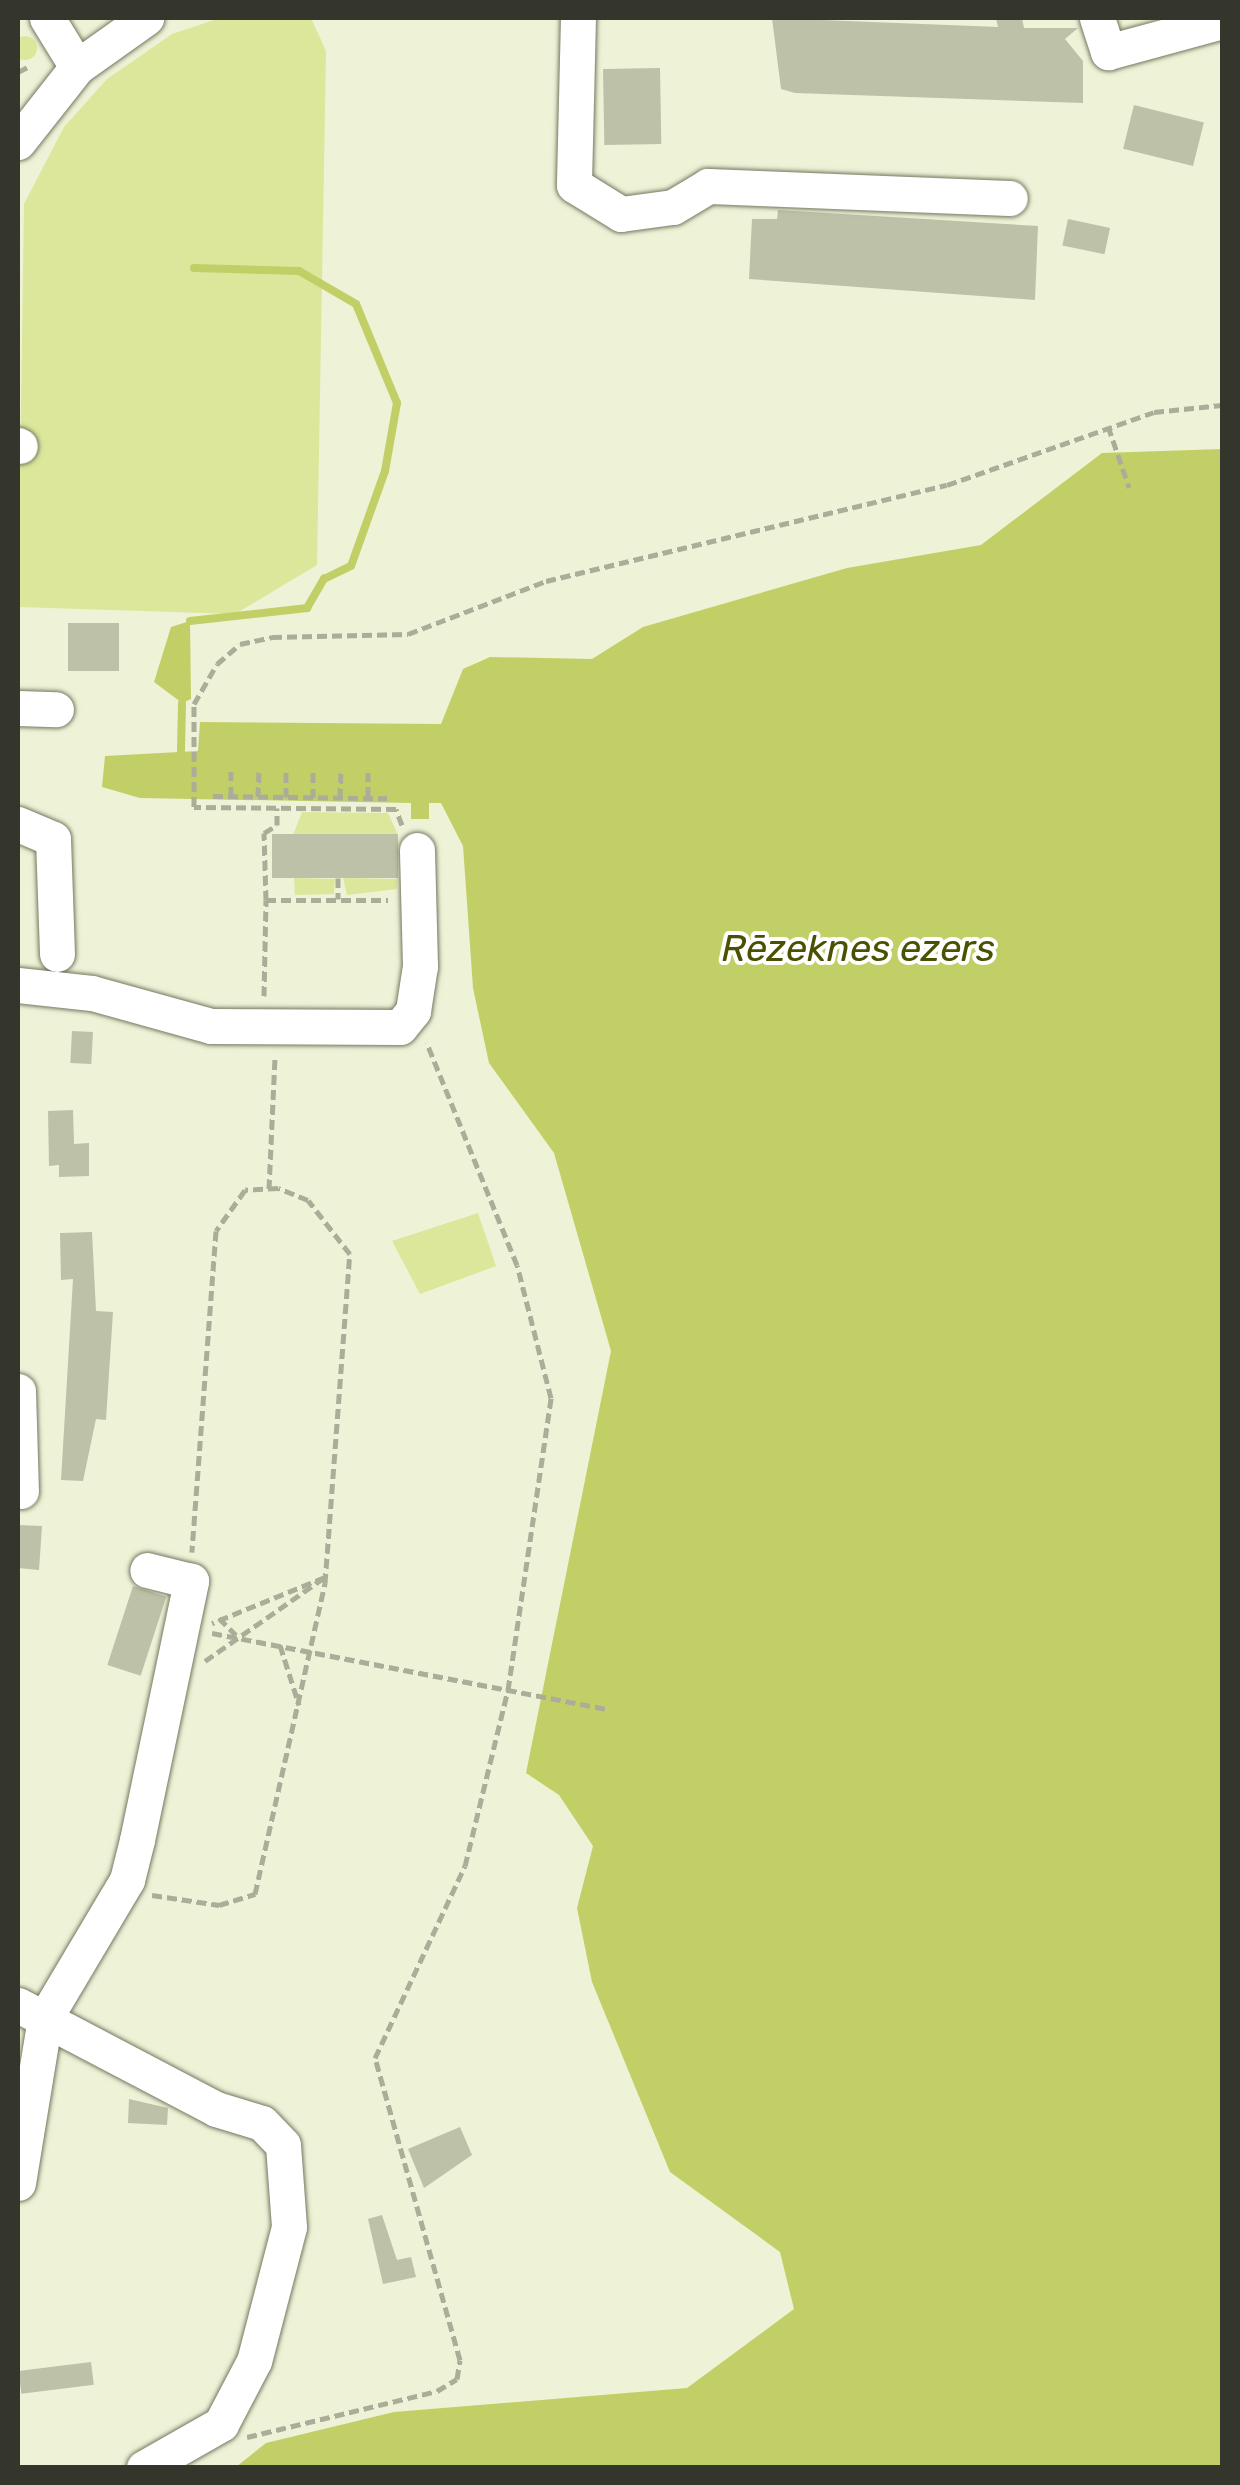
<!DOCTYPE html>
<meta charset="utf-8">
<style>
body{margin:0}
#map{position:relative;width:1240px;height:2485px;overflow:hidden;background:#eef2d7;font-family:Rubik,sans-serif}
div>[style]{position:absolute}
.green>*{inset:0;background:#dce79c}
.round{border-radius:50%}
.water>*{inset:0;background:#c2cf67}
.stream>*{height:8px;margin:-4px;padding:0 4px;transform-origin:4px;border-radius:4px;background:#c2cf67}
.building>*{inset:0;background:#bdc1a7;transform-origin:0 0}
.path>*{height:5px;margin-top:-2.5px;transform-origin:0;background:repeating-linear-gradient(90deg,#abad99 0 10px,transparent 0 15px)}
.roads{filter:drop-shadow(0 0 2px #747860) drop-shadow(0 0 2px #747860)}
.minor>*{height:35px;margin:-17.5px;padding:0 17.5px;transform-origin:17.5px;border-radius:17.5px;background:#fff}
span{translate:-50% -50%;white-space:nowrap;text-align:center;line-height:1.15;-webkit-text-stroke:8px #fff;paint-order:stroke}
.water-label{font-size:38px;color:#4b5100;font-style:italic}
.frame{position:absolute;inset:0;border:20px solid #34352b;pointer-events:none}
</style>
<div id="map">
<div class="green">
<div style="clip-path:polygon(220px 18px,311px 18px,326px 51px,317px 565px,235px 614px,18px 607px,24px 204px,64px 127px,107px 79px,172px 34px)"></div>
<div class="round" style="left:13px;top:36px;width:24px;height:24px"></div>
<div style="clip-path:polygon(302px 812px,388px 813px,398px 835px,293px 835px)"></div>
<div style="clip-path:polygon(294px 878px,335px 879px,334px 894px,295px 895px)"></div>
<div style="clip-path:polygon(343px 878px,397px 879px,397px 889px,347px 895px)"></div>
<div style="clip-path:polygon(478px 1213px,496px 1266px,420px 1294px,392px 1241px)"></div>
</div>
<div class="water">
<div style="clip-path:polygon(1222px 449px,1222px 2467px,236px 2467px,266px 2443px,394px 2412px,687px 2388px,794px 2309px,780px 2252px,670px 2172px,592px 1982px,577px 1908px,593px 1846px,559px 1795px,526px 1773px,611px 1351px,554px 1153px,489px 1063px,473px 988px,463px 846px,441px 803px,429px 803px,429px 819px,411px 819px,411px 803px,140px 798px,102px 787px,105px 756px,198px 751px,200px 722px,441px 724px,463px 669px,490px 657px,592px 659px,643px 627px,847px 568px,981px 545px,1102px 453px)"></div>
<div style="clip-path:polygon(190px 621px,191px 699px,182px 703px,154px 682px,171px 627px)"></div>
</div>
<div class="stream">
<div style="left:190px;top:621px;width:118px;rotate:-6.3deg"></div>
<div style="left:307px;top:608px;width:34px;rotate:-60deg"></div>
<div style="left:324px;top:579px;width:30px;rotate:-26deg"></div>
<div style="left:351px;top:566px;width:101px;rotate:-70.3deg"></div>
<div style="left:385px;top:471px;width:69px;rotate:-80deg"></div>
<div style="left:397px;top:403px;width:107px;rotate:-112.5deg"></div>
<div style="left:356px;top:304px;width:66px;rotate:-149.9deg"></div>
<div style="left:299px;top:271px;width:105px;rotate:-178.4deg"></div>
<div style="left:181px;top:751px;width:48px;rotate:-88.8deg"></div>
</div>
<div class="building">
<div style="clip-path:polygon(772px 18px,998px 27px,996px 18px,1022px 18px,1024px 28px,1078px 28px,1065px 39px,1083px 61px,1083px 103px,795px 93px,781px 89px)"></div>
<div style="left:660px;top:68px;width:76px;height:57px;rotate:89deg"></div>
<div style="left:1134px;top:105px;width:72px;height:45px;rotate:14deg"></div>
<div style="clip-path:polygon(778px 210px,1038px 226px,1035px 300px,749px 279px,752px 219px,777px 219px)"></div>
<div style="left:1068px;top:219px;width:43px;height:27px;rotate:12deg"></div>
<div style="left:119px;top:623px;width:48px;height:51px;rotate:90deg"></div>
<div style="left:272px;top:834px;width:126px;height:44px"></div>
<div style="left:72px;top:1031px;width:21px;height:32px;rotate:3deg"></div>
<div style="clip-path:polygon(73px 1110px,74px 1144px,89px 1143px,89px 1176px,59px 1177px,59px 1165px,49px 1166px,48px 1111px)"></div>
<div style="clip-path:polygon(92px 1232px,96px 1311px,113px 1312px,106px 1420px,96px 1419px,83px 1481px,61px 1480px,73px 1279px,61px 1280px,60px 1233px)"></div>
<div style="clip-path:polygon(18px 1525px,42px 1526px,39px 1570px,18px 1568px)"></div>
<div style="left:133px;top:1586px;width:35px;height:83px;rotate:18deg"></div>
<div style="clip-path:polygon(129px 2099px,168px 2108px,167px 2125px,128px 2123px)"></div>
<div style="clip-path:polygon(460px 2127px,472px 2155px,424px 2188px,408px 2149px)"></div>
<div style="clip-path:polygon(382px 2215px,397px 2260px,411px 2257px,416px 2277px,383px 2284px,368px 2219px)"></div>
<div style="left:91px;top:2362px;width:23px;height:73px;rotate:83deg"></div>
</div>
<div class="path">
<div style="left:18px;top:72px;width:11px;rotate:-27deg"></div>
<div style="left:1108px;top:426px;width:65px;rotate:71deg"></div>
<div style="left:231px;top:771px;width:25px;rotate:90deg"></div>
<div style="left:368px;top:772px;width:26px;rotate:90deg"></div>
<div style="left:213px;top:796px;width:174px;rotate:0.7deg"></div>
<div style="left:258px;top:797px;width:27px;rotate:-88deg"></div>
<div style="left:286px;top:797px;width:27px;rotate:-90deg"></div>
<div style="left:313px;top:798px;width:27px;rotate:-90deg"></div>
<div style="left:340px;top:798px;width:27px;rotate:-88deg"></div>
<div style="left:402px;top:825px;width:17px;rotate:-111deg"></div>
<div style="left:396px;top:809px;width:202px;rotate:-179.4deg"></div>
<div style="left:194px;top:807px;width:103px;rotate:-90deg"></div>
<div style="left:194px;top:704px;width:46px;rotate:-60.1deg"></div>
<div style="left:217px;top:664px;width:30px;rotate:-41deg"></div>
<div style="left:240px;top:644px;width:33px;rotate:-12deg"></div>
<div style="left:272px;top:637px;width:136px;rotate:-1.3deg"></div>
<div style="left:408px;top:634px;width:148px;rotate:-21deg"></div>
<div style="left:546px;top:581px;width:412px;rotate:-13.5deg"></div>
<div style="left:947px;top:485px;width:219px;rotate:-19.4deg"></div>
<div style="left:1154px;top:412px;width:68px;rotate:-5.9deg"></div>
<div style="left:338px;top:878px;width:21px;rotate:90deg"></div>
<div style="left:266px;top:900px;width:67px;rotate:-91.7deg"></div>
<div style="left:264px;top:833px;width:15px;rotate:-32deg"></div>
<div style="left:277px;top:825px;width:17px;rotate:-90deg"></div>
<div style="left:264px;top:996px;width:96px;rotate:-88.8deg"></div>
<div style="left:266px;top:900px;width:122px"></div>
<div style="left:269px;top:1189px;width:132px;rotate:-87.4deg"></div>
<div style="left:219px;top:1618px;width:24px;rotate:45deg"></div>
<div style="left:212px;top:1633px;width:402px;rotate:10.9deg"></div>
<div style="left:280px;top:1645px;width:63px;rotate:72.4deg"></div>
<div style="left:205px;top:1661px;width:146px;rotate:-35deg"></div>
<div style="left:325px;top:1577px;width:122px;rotate:157.8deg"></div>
<div style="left:152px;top:1895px;width:68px;rotate:8.5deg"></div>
<div style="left:219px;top:1905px;width:38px;rotate:-17deg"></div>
<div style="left:255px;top:1894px;width:319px;rotate:-77.3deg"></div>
<div style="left:325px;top:1583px;width:330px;rotate:-85.7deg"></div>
<div style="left:350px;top:1254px;width:68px;rotate:-127.9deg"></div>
<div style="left:308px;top:1200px;width:32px;rotate:-158deg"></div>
<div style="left:278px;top:1188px;width:33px;rotate:177deg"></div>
<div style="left:245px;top:1190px;width:50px;rotate:125.3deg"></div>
<div style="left:216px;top:1231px;width:322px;rotate:94.3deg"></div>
<div style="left:247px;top:2437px;width:195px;rotate:-13.6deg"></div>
<div style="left:437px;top:2391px;width:23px;rotate:-31deg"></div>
<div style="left:457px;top:2379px;width:19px;rotate:-81deg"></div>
<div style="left:460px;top:2360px;width:314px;rotate:-105.7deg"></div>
<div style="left:375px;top:2058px;width:212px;rotate:-64.9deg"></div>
<div style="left:465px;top:1866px;width:181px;rotate:-76.3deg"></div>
<div style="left:508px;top:1690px;width:295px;rotate:-81.6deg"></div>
<div style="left:551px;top:1398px;width:137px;rotate:-104.3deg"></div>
<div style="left:517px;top:1265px;width:240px;rotate:-112.1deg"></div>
</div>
<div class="roads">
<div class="minor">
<div style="left:47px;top:18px;width:57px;rotate:58.5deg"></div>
<div style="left:578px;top:18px;width:167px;rotate:91.4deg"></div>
<div style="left:574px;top:185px;width:55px;rotate:31.7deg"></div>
<div style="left:621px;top:214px;width:52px;rotate:-7.7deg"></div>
<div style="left:673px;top:207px;width:41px;rotate:-31deg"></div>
<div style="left:708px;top:186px;width:302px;rotate:2.3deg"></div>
<div style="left:1097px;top:18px;width:36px;rotate:72deg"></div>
<div style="left:1108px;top:52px;width:118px;rotate:-15.2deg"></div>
<div style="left:18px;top:142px;width:95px;rotate:-51.8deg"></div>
<div style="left:77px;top:67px;width:85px;rotate:-35.4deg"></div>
<div style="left:18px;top:445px;width:2px;rotate:27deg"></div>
<div style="left:18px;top:708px;width:38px;rotate:2deg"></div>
<div style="left:18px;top:824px;width:38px;rotate:23deg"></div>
<div style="left:53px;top:839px;width:115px;rotate:88deg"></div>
<div style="left:18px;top:985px;width:74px;rotate:6.2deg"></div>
<div style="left:92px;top:993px;width:123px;rotate:15.5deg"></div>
<div style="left:211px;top:1026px;width:189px;rotate:0.3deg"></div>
<div style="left:400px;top:1027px;width:21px;rotate:-51deg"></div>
<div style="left:413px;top:1011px;width:46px;rotate:-81.2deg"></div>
<div style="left:420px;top:966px;width:116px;rotate:-91.5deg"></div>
<div style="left:18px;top:1391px;width:100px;rotate:88.3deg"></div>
<div style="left:18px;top:2005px;width:224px;rotate:27.7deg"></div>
<div style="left:216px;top:2109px;width:48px;rotate:16.9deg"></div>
<div style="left:262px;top:2123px;width:30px;rotate:46deg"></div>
<div style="left:283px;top:2145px;width:82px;rotate:85.8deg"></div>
<div style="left:289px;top:2227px;width:138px;rotate:104.6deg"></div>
<div style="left:254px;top:2361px;width:71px;rotate:117.6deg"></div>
<div style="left:221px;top:2424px;width:89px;rotate:150.3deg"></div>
<div style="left:18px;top:2183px;width:167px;rotate:-80.7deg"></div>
<div style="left:45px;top:2018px;width:161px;rotate:-59.3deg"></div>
<div style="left:127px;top:1880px;width:41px;rotate:-76deg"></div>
<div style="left:137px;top:1840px;width:265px;rotate:-78.2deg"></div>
<div style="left:191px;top:1581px;width:45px;rotate:-166deg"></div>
</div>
</div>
<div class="water-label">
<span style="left:858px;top:949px">Rēzeknes ezers</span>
</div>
<div class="frame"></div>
</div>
